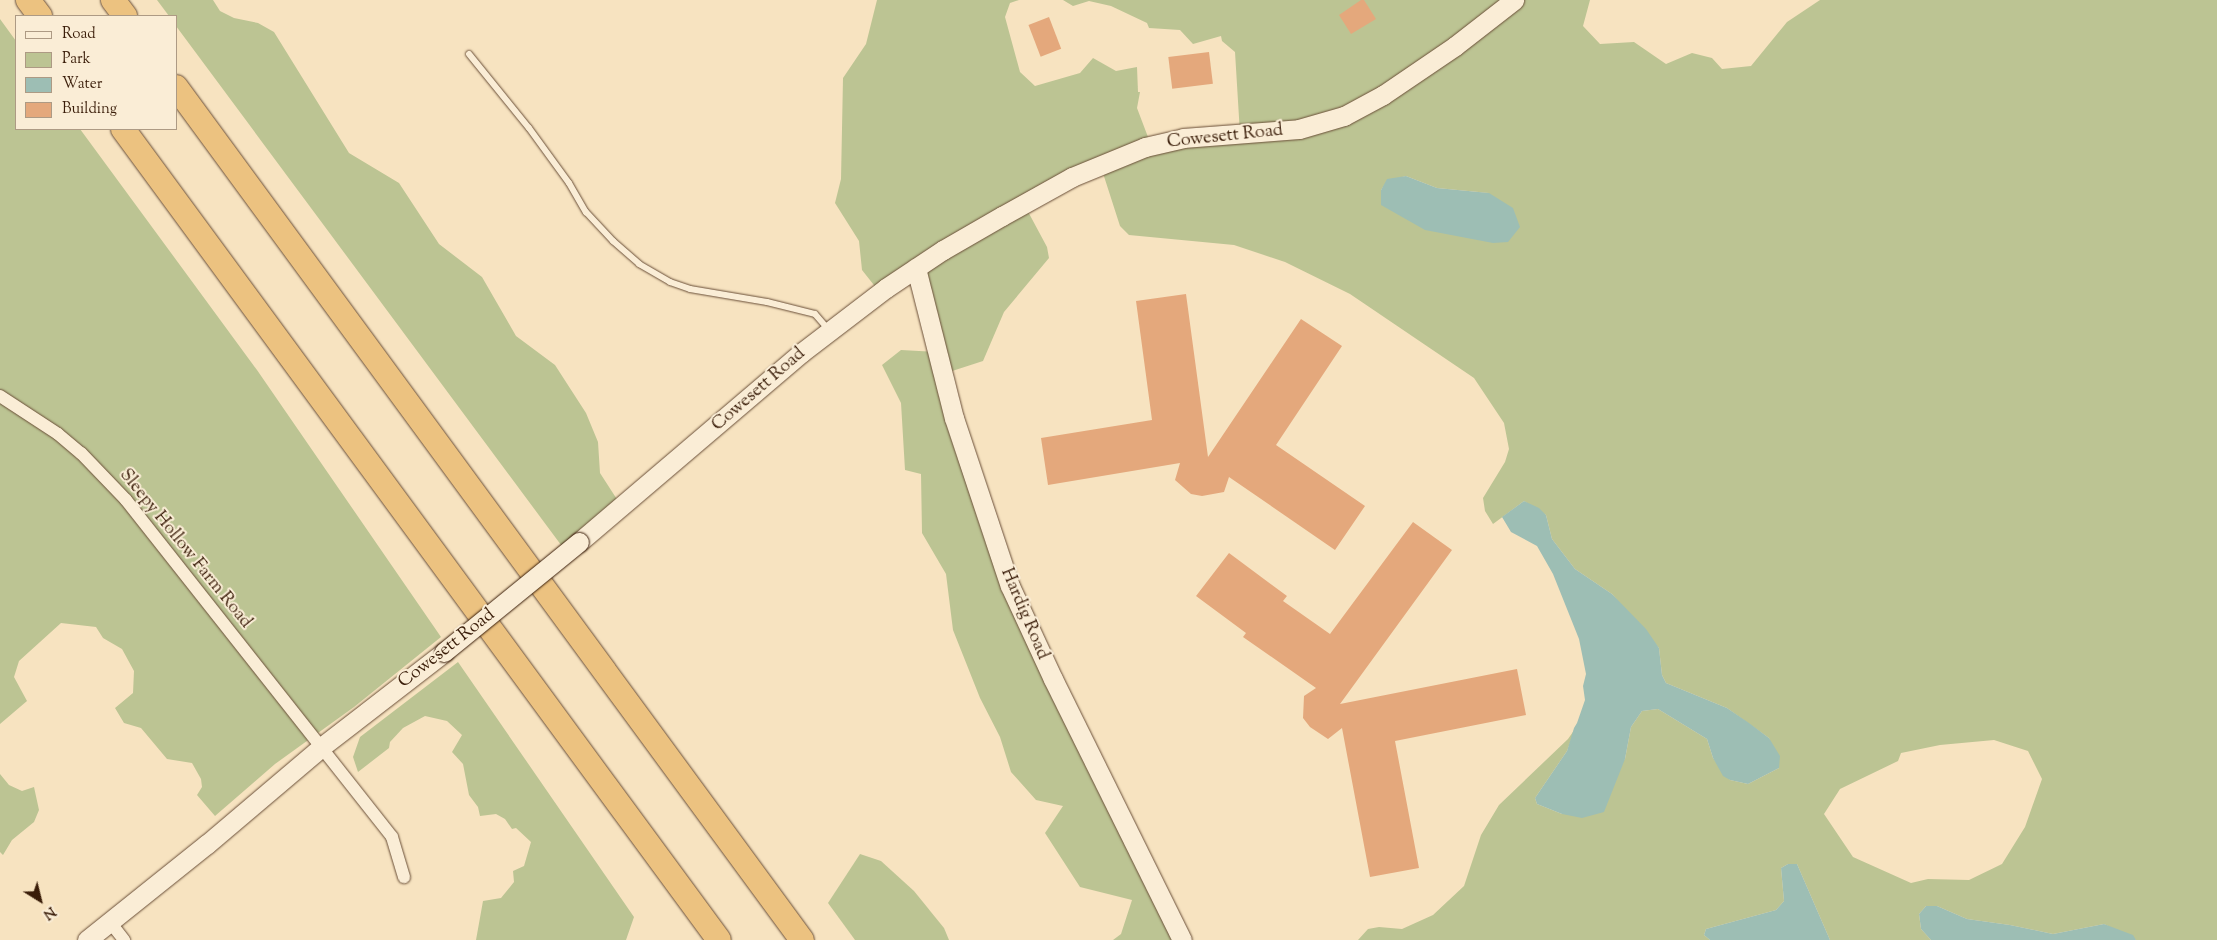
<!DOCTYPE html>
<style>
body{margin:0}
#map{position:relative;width:2217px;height:940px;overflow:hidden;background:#f7e3c0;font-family:"Sorts Mill Goudy",serif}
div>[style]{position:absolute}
.green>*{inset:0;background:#bcc493}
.water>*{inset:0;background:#9dbeb4}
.building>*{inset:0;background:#e4a87c;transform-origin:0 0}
.roads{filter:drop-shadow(0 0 1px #694e37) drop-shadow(0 0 1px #694e37)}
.lane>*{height:6px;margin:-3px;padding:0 3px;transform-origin:3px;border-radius:3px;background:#faedd6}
.street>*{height:12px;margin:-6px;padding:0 6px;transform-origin:6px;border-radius:6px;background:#faedd6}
.secondary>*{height:19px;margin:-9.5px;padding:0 9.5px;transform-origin:9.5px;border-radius:9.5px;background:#faedd6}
.highway>*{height:24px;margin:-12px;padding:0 12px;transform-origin:12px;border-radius:12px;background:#ecc280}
.bridges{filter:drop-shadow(0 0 1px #3a1d09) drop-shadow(0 0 1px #3a1d09)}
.secondary-bridge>*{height:19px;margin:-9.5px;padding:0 9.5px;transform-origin:9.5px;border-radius:9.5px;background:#faedd6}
span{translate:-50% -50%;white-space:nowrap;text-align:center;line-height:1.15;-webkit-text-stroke:4px #faedd6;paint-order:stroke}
.street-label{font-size:18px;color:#3a1d09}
.legend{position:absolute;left:15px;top:15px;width:162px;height:115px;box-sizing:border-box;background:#faedd6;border:1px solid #ad9a84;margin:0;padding:6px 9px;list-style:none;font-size:15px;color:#3a1d09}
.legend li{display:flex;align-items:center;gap:10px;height:25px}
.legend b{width:25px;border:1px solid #ad9a84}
.north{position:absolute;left:15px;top:875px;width:50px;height:50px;-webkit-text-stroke:4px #faedd6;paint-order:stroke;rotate:144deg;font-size:14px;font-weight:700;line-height:20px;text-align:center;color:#3a1d09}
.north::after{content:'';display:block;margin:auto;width:18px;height:22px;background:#3a1d09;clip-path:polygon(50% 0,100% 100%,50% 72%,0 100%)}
</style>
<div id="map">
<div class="green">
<div style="clip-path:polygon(157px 0,213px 0,220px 11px,234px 18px,258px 23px,274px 32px,349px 153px,399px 183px,439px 244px,482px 277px,516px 336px,555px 365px,586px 413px,598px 442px,600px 473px,620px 504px,564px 549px,176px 26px,176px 16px,169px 16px)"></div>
<div style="clip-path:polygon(evenodd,877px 0,1019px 0,1010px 3px,1005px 17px,1020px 72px,1035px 86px,1080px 73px,1093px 58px,1116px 71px,1137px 67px,1138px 92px,1140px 92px,1137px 108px,1151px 145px,1240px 134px,1235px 52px,1222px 41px,1221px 36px,1193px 44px,1180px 30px,1149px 28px,1147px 23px,1111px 6px,1089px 1px,1073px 6px,1063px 0,1590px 0,1583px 26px,1600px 44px,1634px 42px,1666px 64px,1692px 53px,1712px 58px,1722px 69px,1751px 66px,1787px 22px,1820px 0,2217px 0,2217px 940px,2136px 940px,2104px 924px,2053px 934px,2010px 925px,1967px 919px,1937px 906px,1926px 906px,1919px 914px,1921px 929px,1931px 940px,1830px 940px,1797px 864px,1788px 864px,1781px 868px,1784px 901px,1776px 910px,1706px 929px,1704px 935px,1710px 940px,1358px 940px,1368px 929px,1379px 927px,1402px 929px,1433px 915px,1464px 886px,1481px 835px,1499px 805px,1568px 739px,1575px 729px,1567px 751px,1535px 798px,1537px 804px,1562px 814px,1625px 759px,1631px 727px,1642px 711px,1658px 709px,1707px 739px,1713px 758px,1730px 780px,1748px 784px,1779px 768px,1769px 738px,1727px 708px,1666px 683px,1662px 675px,1659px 648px,1612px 594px,1575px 569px,1552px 539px,1546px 515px,1524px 501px,1493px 524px,1485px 511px,1483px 498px,1505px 462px,1509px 449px,1504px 423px,1474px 378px,1350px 294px,1285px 262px,1234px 245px,1129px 235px,1120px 226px,1101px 167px,1025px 206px,1047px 247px,1049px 258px,1004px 312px,983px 361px,946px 373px,981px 504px,1181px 940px,1113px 940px,1121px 934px,1132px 900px,1080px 887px,1045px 833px,1063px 806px,1036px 800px,1011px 772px,1000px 737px,980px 698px,953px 630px,946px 574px,922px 533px,921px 474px,905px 470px,901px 403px,882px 365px,901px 350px,937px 352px,920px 282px,906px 276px,881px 294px,862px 270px,859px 241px,835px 203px,841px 179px,843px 78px,866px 44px,877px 0,1406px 176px,1437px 188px,1489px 193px,1381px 190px,1387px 181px,1406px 176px,877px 0,1994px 740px,2028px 751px,2042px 779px,2025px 827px,2002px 864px,1969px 880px,1928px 879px,1911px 883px,1853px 857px,1824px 814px,1840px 789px,1898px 761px,1901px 753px,1940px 745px,1994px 740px)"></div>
<div style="clip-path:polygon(0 19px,16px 41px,16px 129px,80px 129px,257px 370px,441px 637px,354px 707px,275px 764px,215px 816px,197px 795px,202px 787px,201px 779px,192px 763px,167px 759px,141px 728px,124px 723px,115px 708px,133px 693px,134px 671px,122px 649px,103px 638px,96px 627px,61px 623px,19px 661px,14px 677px,27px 701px,0 724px)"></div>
<div style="clip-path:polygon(458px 662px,634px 917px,626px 940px,476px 940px,483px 901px,501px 898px,514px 882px,513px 871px,524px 866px,531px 842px,516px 828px,512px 829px,505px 819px,496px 814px,480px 816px,478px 807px,469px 795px,463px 764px,452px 752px,462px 735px,447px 721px,425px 716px,403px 728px,390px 742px,389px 748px,358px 772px,353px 757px,360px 737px)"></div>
<div style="clip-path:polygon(0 774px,9px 785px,22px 791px,34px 787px,39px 810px,34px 822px,12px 840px,3px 855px,0 852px)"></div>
<div style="clip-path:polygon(860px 854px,881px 861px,914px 891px,944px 928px,949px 940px,855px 940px,828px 903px)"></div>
</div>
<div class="water">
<div style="clip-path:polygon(1406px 176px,1437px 188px,1489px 193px,1513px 208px,1520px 227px,1508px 242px,1493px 243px,1425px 230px,1381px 205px,1381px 190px,1387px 179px)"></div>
<div style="clip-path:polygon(1524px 501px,1539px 508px,1546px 515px,1552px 539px,1575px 569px,1612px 594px,1646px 629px,1659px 648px,1662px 675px,1666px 683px,1727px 708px,1749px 723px,1769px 738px,1780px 756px,1779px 768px,1748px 784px,1730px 780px,1723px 776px,1713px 758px,1707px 739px,1658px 709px,1642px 711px,1631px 727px,1625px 759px,1604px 812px,1582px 818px,1562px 814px,1537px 804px,1535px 798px,1567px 751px,1574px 728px,1577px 723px,1585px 700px,1583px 686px,1586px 674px,1579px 639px,1553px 574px,1537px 546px,1511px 532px,1502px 517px)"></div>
<div style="clip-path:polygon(1788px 864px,1797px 864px,1830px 940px,1710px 940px,1704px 935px,1706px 929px,1776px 910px,1784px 901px,1781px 868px)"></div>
<div style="clip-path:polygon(1926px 906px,1937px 906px,1967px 919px,2010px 925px,2053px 934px,2104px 924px,2133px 935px,2136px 940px,1931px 940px,1921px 929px,1919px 914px)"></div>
</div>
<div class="building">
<div style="clip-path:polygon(1361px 0,1364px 0,1376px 19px,1351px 34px,1339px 15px)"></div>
<div style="left:1049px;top:17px;width:34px;height:22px;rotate:69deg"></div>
<div style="left:1209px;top:52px;width:32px;height:41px;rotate:83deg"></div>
<div style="clip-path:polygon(1186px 294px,1208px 457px,1301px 319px,1342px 346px,1276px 445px,1365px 506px,1335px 550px,1229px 477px,1224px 492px,1202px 496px,1191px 494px,1175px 480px,1180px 463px,1048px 485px,1041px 438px,1152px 420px,1136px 301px)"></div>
<div style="clip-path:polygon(1413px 522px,1452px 550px,1340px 704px,1517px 669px,1526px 715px,1395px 741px,1419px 868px,1370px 877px,1342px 728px,1328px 739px,1310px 727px,1303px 718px,1304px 696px,1316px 688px,1243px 637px,1246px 633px,1196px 596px,1229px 553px,1287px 596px,1283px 601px,1330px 634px)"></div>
</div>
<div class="roads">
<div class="lane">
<div style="left:469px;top:54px;width:95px;rotate:51deg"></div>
<div style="left:529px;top:128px;width:68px;rotate:54deg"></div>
<div style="left:569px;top:183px;width:34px;rotate:60deg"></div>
<div style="left:586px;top:212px;width:40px;rotate:47deg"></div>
<div style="left:613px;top:241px;width:35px;rotate:41deg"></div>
<div style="left:639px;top:264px;width:36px;rotate:30deg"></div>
<div style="left:670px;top:282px;width:21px;rotate:19deg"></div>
<div style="left:690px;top:289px;width:78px;rotate:9.6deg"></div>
<div style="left:767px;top:302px;width:49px;rotate:14deg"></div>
<div style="left:815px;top:314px;width:20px;rotate:49deg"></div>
</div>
<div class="street">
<div style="left:0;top:396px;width:69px;rotate:33.2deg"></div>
<div style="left:58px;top:434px;width:30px;rotate:40deg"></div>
<div style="left:81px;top:453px;width:65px;rotate:46.2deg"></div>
<div style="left:126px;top:500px;width:429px;rotate:51.7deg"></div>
<div style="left:392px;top:837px;width:42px;rotate:73.3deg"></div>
<div style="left:110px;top:922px;width:23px;rotate:52deg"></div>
</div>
<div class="secondary">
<div style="left:916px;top:268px;width:155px;rotate:75.8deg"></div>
<div style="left:954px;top:418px;width:177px;rotate:71.6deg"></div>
<div style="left:1010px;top:586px;width:102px;rotate:65.2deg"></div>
<div style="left:1053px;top:679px;width:291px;rotate:63.7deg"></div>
<div style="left:579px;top:542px;width:292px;rotate:-40.4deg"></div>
<div style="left:801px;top:353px;width:107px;rotate:-37.4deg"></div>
<div style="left:886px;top:288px;width:69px;rotate:-33.7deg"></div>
<div style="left:943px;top:250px;width:68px;rotate:-30deg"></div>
<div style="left:1002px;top:216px;width:80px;rotate:-29.1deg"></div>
<div style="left:1072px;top:177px;width:79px;rotate:-22.3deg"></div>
<div style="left:1145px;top:147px;width:39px;rotate:-13deg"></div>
<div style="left:1183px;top:138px;width:116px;rotate:-4.4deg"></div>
<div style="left:1299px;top:129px;width:47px;rotate:-16.1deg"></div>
<div style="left:1344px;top:116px;width:44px;rotate:-28.3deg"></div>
<div style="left:1383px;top:95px;width:87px;rotate:-34.2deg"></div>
<div style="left:1455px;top:46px;width:75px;rotate:-37.9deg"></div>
<div style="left:87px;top:940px;width:154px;rotate:-38.7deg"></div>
<div style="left:207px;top:844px;width:148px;rotate:-40.3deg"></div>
<div style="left:320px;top:748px;width:157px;rotate:-37.7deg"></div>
</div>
<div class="highway">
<div style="left:28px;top:0;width:20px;rotate:53deg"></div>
<div style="left:113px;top:0;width:20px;rotate:53deg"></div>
<div style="left:176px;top:87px;width:1058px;rotate:53.73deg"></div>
<div style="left:123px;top:129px;width:1006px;rotate:53.69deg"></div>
</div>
</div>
<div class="bridges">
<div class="secondary-bridge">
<div style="left:444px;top:652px;width:174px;rotate:-39.2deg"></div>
</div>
</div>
<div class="street-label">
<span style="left:1225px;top:137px;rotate:-6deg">Cowesett Road</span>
<span style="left:759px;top:390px;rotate:-41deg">Cowesett Road</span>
<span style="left:185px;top:549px;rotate:51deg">Sleepy Hollow Farm Road</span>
<span style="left:1024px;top:614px;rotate:67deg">Hardig Road</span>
<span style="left:447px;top:649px;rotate:-38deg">Cowesett Road</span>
</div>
<ul class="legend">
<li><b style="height:6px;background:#faedd6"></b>Road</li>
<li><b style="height:14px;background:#bcc493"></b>Park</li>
<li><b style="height:14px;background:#9dbeb4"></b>Water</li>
<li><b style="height:14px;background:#e4a87c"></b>Building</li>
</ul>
<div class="north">N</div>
</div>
